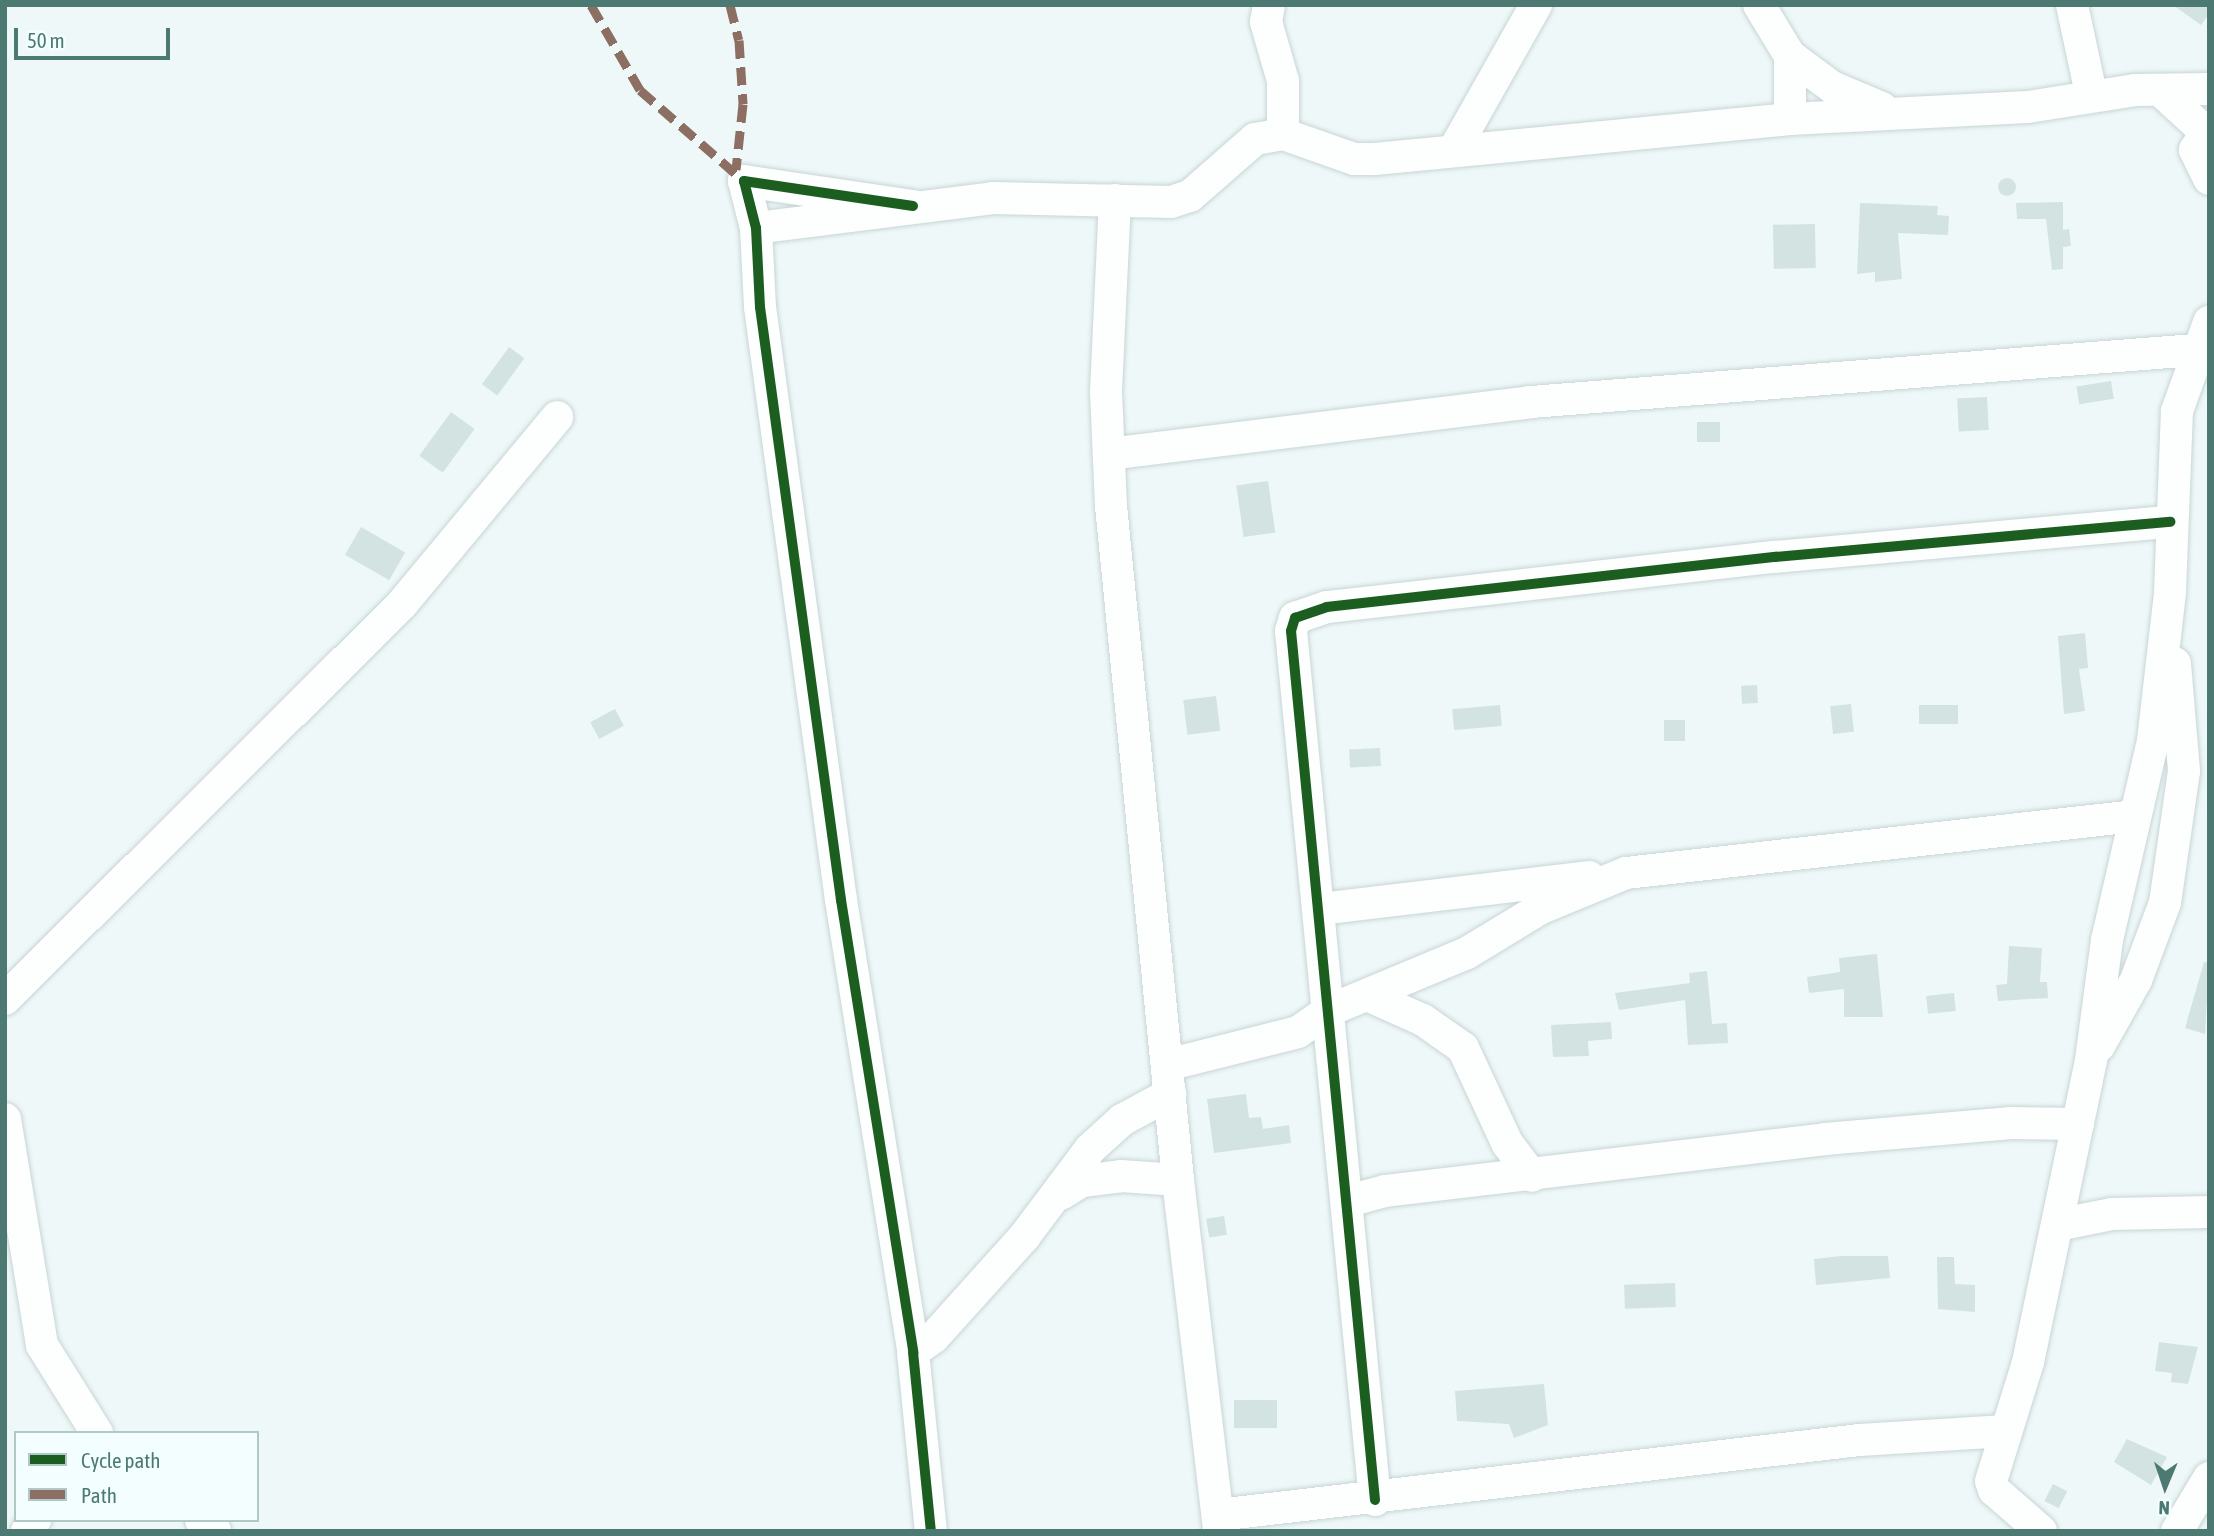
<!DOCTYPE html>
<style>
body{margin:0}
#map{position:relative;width:2214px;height:1536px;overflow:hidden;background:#eff8f9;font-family:"Asap Condensed",sans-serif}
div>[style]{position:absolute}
.building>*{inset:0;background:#d2e3e2;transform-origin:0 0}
.round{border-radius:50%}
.roads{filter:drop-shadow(0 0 2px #c8d5d5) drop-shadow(0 0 2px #c8d5d5)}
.minor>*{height:32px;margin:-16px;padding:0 16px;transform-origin:16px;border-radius:16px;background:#fdfefe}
.quiet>*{height:9px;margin-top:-4.5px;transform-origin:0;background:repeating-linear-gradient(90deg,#8d6e63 0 18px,transparent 0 27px)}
.cycleway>*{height:10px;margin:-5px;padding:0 5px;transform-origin:5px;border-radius:5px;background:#1b5e20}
span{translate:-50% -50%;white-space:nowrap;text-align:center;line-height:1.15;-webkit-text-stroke:5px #f2feff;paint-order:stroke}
.frame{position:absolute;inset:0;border:7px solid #4c7a72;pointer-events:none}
.legend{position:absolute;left:14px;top:1431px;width:245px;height:91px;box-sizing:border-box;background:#f2feff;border:2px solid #b0c9c7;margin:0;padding:9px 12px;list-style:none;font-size:21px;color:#4c7a72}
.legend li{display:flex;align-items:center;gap:14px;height:35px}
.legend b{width:35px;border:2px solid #b0c9c7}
.north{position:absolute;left:2130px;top:1452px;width:70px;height:70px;-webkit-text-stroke:5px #f2feff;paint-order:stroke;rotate:182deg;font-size:19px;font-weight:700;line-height:28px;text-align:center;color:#4c7a72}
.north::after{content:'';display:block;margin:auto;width:24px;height:32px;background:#4c7a72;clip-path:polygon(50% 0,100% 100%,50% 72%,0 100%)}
.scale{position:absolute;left:14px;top:28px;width:156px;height:32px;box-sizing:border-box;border:4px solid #4c7a72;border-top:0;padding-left:9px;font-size:21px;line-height:24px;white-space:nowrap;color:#4c7a72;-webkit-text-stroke:5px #f2feff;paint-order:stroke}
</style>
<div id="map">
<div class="building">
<div style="clip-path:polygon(2173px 5px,2209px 5px,2209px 14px,2201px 25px)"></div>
<div class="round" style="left:1998px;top:178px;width:18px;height:18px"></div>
<div style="clip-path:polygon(2063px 202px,2063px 230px,2069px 229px,2071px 246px,2063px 247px,2063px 269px,2052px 270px,2046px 219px,2017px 219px,2016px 203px)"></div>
<div style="clip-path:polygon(1860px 203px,1938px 206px,1937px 215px,1949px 216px,1948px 235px,1898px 233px,1902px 279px,1875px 282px,1875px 272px,1857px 274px)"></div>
<div style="left:1815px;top:224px;width:44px;height:42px;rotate:89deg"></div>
<div style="left:509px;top:347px;width:19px;height:46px;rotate:36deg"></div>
<div style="left:2111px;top:381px;width:18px;height:35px;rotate:81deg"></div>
<div style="left:1987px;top:397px;width:33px;height:30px;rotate:87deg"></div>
<div style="left:451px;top:412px;width:29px;height:54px;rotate:36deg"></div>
<div style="left:1697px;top:422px;width:23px;height:20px"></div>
<div style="left:1268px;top:481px;width:52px;height:32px;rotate:82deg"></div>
<div style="left:361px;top:527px;width:51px;height:32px;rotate:30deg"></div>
<div style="clip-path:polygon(2085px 633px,2088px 668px,2079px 669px,2085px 711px,2064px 714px,2058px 636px)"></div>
<div style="left:1757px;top:685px;width:18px;height:16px;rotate:87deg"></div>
<div style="left:1216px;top:696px;width:35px;height:33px;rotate:83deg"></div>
<div style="left:1851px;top:704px;width:28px;height:21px;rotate:84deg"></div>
<div style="left:1500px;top:705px;width:21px;height:48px;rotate:85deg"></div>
<div style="left:1919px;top:705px;width:39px;height:19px"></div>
<div style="left:615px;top:709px;width:19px;height:28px;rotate:62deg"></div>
<div style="left:1664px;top:720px;width:21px;height:21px"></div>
<div style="left:1380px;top:748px;width:18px;height:31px;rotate:87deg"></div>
<div style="clip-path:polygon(2009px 946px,2042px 948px,2040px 982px,2047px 982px,2048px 998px,1998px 1001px,1996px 985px,2007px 984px)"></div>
<div style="clip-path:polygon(1877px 954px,1883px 1017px,1844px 1017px,1844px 989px,1809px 993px,1807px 977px,1840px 972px,1839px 958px)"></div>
<div style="clip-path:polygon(2204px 962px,2209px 963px,2205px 1034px,2185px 1028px)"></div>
<div style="clip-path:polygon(1707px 971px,1712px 1024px,1727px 1023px,1728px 1043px,1688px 1045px,1685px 1000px,1619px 1010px,1615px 993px,1690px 983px,1689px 973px)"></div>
<div style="left:1954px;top:993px;width:18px;height:28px;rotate:84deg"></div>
<div style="clip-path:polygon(1611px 1022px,1612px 1039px,1588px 1041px,1589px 1056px,1553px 1057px,1551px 1025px)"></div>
<div style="clip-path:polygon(1246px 1094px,1249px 1118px,1261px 1117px,1263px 1129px,1289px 1125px,1291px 1143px,1214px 1153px,1207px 1099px)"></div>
<div style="left:1224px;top:1216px;width:19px;height:18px;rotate:81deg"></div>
<div style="clip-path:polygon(1841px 1256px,1888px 1256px,1890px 1278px,1816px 1285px,1814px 1259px)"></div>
<div style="clip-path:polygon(1937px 1257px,1954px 1257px,1955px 1284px,1975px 1285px,1975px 1312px,1938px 1309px)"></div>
<div style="left:1675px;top:1283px;width:24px;height:51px;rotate:88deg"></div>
<div style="clip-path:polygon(2159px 1342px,2198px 1347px,2188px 1384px,2171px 1382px,2172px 1373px,2155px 1371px)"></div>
<div style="clip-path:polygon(1544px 1384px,1548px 1425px,1514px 1438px,1509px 1424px,1457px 1421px,1455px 1391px)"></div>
<div style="left:1277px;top:1400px;width:28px;height:43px;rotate:90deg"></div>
<div style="clip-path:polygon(2127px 1439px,2167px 1457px,2151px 1485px,2114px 1462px)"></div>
<div style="left:2053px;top:1484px;width:16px;height:19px;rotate:27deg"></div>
</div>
<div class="roads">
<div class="minor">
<div style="left:1269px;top:5px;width:17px;rotate:100deg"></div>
<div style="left:1266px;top:22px;width:61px;rotate:73.9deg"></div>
<div style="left:1283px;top:81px;width:53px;rotate:90deg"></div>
<div style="left:1759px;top:5px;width:60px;rotate:58.7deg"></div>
<div style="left:1790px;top:56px;width:63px;rotate:90deg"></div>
<div style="left:2072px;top:5px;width:91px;rotate:77.9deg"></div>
<div style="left:1790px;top:56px;width:52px;rotate:36.4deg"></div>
<div style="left:1832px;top:87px;width:54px;rotate:22.8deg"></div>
<div style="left:2162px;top:92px;width:64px;rotate:42.5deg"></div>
<div style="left:2205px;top:135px;width:18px;rotate:124deg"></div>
<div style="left:2195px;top:150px;width:32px;rotate:64deg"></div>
<div style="left:1454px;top:150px;width:167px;rotate:-60.5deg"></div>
<div style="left:1115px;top:200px;width:192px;rotate:92.7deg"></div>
<div style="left:1106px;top:392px;width:114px;rotate:87.5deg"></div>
<div style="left:1111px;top:506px;width:677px;rotate:84.32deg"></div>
<div style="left:1178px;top:1180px;width:353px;rotate:83.3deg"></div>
<div style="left:913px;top:206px;width:171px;rotate:-171.6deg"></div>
<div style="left:744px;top:181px;width:49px;rotate:75.7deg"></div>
<div style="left:756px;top:228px;width:79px;rotate:87.1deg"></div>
<div style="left:760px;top:307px;width:599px;rotate:82.22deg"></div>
<div style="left:841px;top:900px;width:458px;rotate:80.9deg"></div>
<div style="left:913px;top:1352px;width:180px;rotate:84.3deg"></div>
<div style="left:756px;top:228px;width:239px;rotate:-7.2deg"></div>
<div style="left:993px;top:198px;width:178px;rotate:1.3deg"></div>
<div style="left:1171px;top:202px;width:20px;rotate:-18deg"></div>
<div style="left:1190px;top:196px;width:86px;rotate:-41.2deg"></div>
<div style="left:1255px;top:139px;width:28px;rotate:-10deg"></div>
<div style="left:1283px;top:134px;width:75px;rotate:19.4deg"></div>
<div style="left:1354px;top:159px;width:21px"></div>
<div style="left:1375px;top:159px;width:417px;rotate:-5.5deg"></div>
<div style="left:1790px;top:119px;width:238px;rotate:-2.9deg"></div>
<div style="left:2028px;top:107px;width:108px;rotate:-9deg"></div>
<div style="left:2135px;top:90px;width:74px;rotate:-0.8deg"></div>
<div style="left:1109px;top:454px;width:425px;rotate:-7deg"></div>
<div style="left:1531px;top:402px;width:666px;rotate:-4.48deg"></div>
<div style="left:1320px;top:909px;width:271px;rotate:-6.8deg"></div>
<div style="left:1369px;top:996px;width:59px;rotate:24deg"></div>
<div style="left:1423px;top:1020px;width:49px;rotate:35deg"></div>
<div style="left:1463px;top:1048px;width:105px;rotate:65.1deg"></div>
<div style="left:1507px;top:1143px;width:41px;rotate:52.9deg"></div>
<div style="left:5px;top:999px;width:560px;rotate:-44.86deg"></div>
<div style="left:402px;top:604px;width:243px;rotate:-50.3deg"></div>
<div style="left:2099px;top:1046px;width:76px;rotate:-60.7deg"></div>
<div style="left:2136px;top:980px;width:82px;rotate:-69.4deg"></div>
<div style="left:2165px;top:903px;width:133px;rotate:-81.8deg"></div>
<div style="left:2184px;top:771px;width:108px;rotate:-94.8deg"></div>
<div style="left:1167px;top:1065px;width:135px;rotate:-14.1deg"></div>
<div style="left:1298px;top:1032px;width:39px;rotate:-35deg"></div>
<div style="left:1330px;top:1010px;width:148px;rotate:-22.6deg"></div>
<div style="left:1467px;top:953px;width:87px;rotate:-31.3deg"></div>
<div style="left:1541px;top:908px;width:92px;rotate:-22.4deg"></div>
<div style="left:1626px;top:873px;width:512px;rotate:-6.39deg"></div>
<div style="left:5px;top:1119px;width:229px;rotate:80.7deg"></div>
<div style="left:42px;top:1345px;width:104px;rotate:58deg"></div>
<div style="left:1061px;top:1194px;width:25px;rotate:-32deg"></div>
<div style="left:1082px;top:1181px;width:39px;rotate:-7deg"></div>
<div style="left:1121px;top:1176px;width:57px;rotate:4deg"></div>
<div style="left:1348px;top:1201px;width:38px;rotate:-15deg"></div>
<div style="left:1385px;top:1191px;width:443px;rotate:-6.7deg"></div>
<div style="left:1825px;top:1139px;width:187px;rotate:-4.9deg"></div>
<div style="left:2011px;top:1123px;width:67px;rotate:0.9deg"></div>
<div style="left:2057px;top:1225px;width:56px;rotate:-11.3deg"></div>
<div style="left:2112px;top:1214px;width:97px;rotate:-1.2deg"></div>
<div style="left:913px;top:1352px;width:26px;rotate:-36deg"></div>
<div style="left:934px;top:1337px;width:135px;rotate:-48deg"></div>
<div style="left:1024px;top:1237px;width:110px;rotate:-53.1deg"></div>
<div style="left:1090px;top:1149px;width:43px;rotate:-42.2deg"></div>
<div style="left:1122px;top:1120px;width:55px;rotate:-28.4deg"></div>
<div style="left:1375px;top:1500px;width:873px;rotate:-95.52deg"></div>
<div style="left:1291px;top:631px;width:14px;rotate:-73deg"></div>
<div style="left:1295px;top:618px;width:34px;rotate:-19deg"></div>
<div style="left:1327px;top:607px;width:451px;rotate:-6.4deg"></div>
<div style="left:1775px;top:557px;width:397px;rotate:-5.1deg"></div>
<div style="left:1218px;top:1515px;width:645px;rotate:-6.67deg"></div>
<div style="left:1859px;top:1440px;width:147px;rotate:-3.5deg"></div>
<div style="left:201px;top:1520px;width:18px;rotate:38deg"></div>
<div style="left:27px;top:1531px;width:14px;rotate:-54deg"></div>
<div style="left:2041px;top:1531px;width:62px;rotate:-138.9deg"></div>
<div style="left:1994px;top:1490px;width:9px;rotate:-108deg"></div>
<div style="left:1991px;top:1481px;width:125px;rotate:-72.7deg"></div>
<div style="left:2028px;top:1362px;width:309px;rotate:-78.2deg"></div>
<div style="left:2091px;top:1060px;width:121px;rotate:-82.4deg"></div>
<div style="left:2107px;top:940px;width:205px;rotate:-77deg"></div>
<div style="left:2153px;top:740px;width:149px;rotate:-83.4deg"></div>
<div style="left:2170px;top:592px;width:181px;rotate:-87.8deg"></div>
<div style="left:2177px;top:411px;width:95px;rotate:-70.2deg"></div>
<div style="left:2177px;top:1531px;width:62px;rotate:-58.9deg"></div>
</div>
</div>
<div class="quiet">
<div style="left:591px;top:5px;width:98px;rotate:60deg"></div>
<div style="left:640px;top:90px;width:138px;rotate:41.2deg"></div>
<div style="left:730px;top:5px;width:36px;rotate:76deg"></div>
<div style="left:739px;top:40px;width:64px;rotate:86.4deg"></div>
<div style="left:743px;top:104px;width:66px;rotate:96.1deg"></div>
</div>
<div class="cycleway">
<div style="left:913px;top:206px;width:171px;rotate:-171.6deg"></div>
<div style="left:744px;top:181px;width:49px;rotate:75.7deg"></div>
<div style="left:756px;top:228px;width:79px;rotate:87.1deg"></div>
<div style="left:760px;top:307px;width:599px;rotate:82.22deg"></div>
<div style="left:841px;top:900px;width:458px;rotate:80.9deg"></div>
<div style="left:913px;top:1352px;width:180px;rotate:84.3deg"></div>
<div style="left:1375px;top:1500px;width:873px;rotate:-95.52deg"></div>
<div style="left:1291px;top:631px;width:14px;rotate:-73deg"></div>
<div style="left:1295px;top:618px;width:34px;rotate:-19deg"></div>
<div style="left:1327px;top:607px;width:451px;rotate:-6.4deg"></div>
<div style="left:1775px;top:557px;width:397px;rotate:-5.1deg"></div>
</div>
<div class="frame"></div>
<ul class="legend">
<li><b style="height:9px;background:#1b5e20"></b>Cycle path</li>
<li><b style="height:9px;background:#8d6e63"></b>Path</li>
</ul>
<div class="north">N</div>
<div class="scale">50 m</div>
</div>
